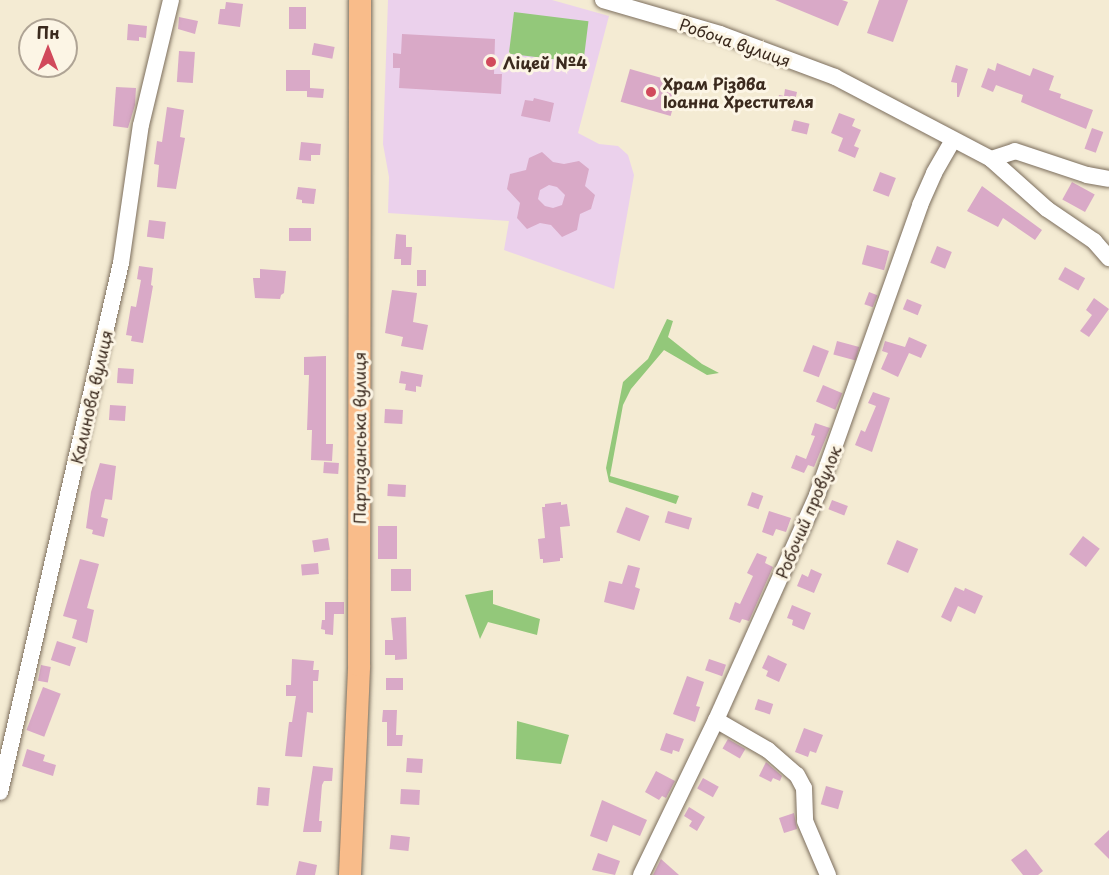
<!DOCTYPE html>
<meta charset="utf-8">
<style>
body{margin:0}
#map{position:relative;width:1109px;height:875px;overflow:hidden;background:#f4ebd3;font-family:"Playpen Sans",sans-serif}
div>[style]{position:absolute}
.built>*{inset:0;background:#ebd1ec}
.green>*{inset:0;background:#93c87a;transform-origin:0 0}
.building>*{inset:0;background:#d9a9c7;transform-origin:0 0}
.roads{filter:drop-shadow(0 0 2px #7c6e5d) drop-shadow(0 0 2px #7c6e5d)}
.minor>*{height:16px;margin:-8px;padding:0 8px;transform-origin:8px;border-radius:8px;background:#fff}
.major>*{height:22px;margin:-11px;padding:0 11px;transform-origin:11px;border-radius:11px;background:#f9bc8a}
.dots>*{width:16px;height:16px;translate:-50% -50%;box-sizing:border-box;border:3px solid #fcf5e5;border-radius:50%}
span{translate:-50% -50%;white-space:nowrap;text-align:center;line-height:1.15;-webkit-text-stroke:6px #fcf5e5;paint-order:stroke}
.street-label{font-size:16px;color:#3b2a1e}
.poi-label{font-size:16px;color:#3b2a1e;font-weight:700}
.left{translate:0 -50%;text-align:left}
.north{position:absolute;left:18px;top:18px;width:60px;height:60px;box-sizing:border-box;background:#fcf5e5;border:2px solid #afa495;border-radius:50%;rotate:0deg;font-size:16px;font-weight:700;line-height:24px;text-align:center;color:#3b2a1e}
.north::after{content:'';display:block;margin:auto;width:21px;height:27px;background:#d1495b;clip-path:polygon(50% 0,100% 100%,50% 72%,0 100%)}
</style>
<div id="map">
<div class="built">
<div style="clip-path:polygon(388px 0,552px 0,609px 16px,578px 133px,599px 144px,618px 146px,628px 155px,634px 175px,614px 289px,504px 250px,509px 221px,388px 213px,389px 177px,383px 144px)"></div>
</div>
<div class="green">
<div style="left:514px;top:12px;width:75px;height:42px;rotate:7deg"></div>
<div style="clip-path:polygon(667px 319px,673px 321px,668px 337px,702px 364px,719px 373px,707px 375px,664px 350px,631px 389px,623px 405px,610px 476px,679px 496px,676px 504px,609px 482px,606px 468px,623px 382px,648px 359px)"></div>
<div style="clip-path:polygon(493px 590px,493px 604px,540px 619px,537px 635px,488px 622px,480px 639px,465px 595px)"></div>
<div style="clip-path:polygon(517px 721px,569px 735px,561px 764px,516px 759px)"></div>
</div>
<div class="building">
<div style="clip-path:polygon(775px 0,842px 0,848px 2px,838px 26px)"></div>
<div style="clip-path:polygon(879px 0,908px 0,893px 42px,867px 33px)"></div>
<div style="clip-path:polygon(226px 2px,243px 4px,240px 27px,218px 24px,220px 9px,225px 9px)"></div>
<div style="left:289px;top:7px;width:17px;height:22px"></div>
<div style="clip-path:polygon(179px 17px,198px 21px,195px 34px,178px 29px)"></div>
<div style="clip-path:polygon(128px 24px,147px 26px,146px 38px,139px 37px,139px 41px,127px 40px)"></div>
<div style="clip-path:polygon(402px 34px,495px 39px,494px 74px,502px 74px,501px 94px,399px 88px,400px 68px,393px 68px,393px 53px,401px 54px)"></div>
<div style="left:314px;top:43px;width:21px;height:12px;rotate:11deg"></div>
<div style="left:179px;top:51px;width:16px;height:31px;rotate:4deg"></div>
<div style="clip-path:polygon(997px 63px,1030px 76px,1033px 68px,1054px 76px,1049px 90px,1061px 94px,1060px 98px,1093px 110px,1086px 129px,1021px 102px,1023px 95px,996px 85px,993px 92px,981px 87px,988px 68px,995px 71px)"></div>
<div style="clip-path:polygon(956px 65px,968px 69px,959px 97px,957px 97px,957px 83px,951px 82px)"></div>
<div style="left:630px;top:69px;width:52px;height:34px;rotate:16deg"></div>
<div style="clip-path:polygon(286px 70px,310px 70px,310px 88px,324px 89px,323px 98px,307px 97px,307px 91px,286px 91px)"></div>
<div style="clip-path:polygon(116px 87px,136px 88px,135px 105px,128px 128px,113px 126px)"></div>
<div style="clip-path:polygon(785px 89px,797px 92px,793px 110px,776px 106px,779px 95px,784px 96px)"></div>
<div style="clip-path:polygon(534px 98px,554px 103px,550px 122px,521px 116px,525px 100px,533px 101px)"></div>
<div style="clip-path:polygon(167px 107px,184px 110px,180px 137px,185px 138px,176px 189px,157px 187px,159px 165px,154px 164px,157px 141px,162px 142px)"></div>
<div style="clip-path:polygon(839px 113px,855px 119px,852px 126px,861px 130px,854px 146px,859px 148px,855px 158px,838px 151px,843px 138px,831px 133px)"></div>
<div style="left:794px;top:120px;width:16px;height:11px;rotate:14deg"></div>
<div style="left:1092px;top:128px;width:12px;height:22px;rotate:20deg"></div>
<div style="clip-path:polygon(301px 142px,321px 144px,320px 155px,311px 155px,311px 161px,299px 160px)"></div>
<div style="clip-path:polygon(evenodd,542px 152px,553px 162px,564px 164px,579px 161px,589px 169px,585px 186px,595px 195px,591px 209px,580px 214px,577px 230px,562px 237px,551px 225px,540px 223px,527px 229px,517px 218px,520px 203px,507px 189px,510px 174px,526px 170px,529px 158px,542px 152px,549px 185px,557px 187px,565px 195px,562px 205px,553px 208px,545px 206px,538px 199px,540px 190px,549px 185px)"></div>
<div style="left:880px;top:172px;width:17px;height:20px;rotate:21deg"></div>
<div style="left:1072px;top:182px;width:26px;height:20px;rotate:29deg"></div>
<div style="clip-path:polygon(982px 186px,1042px 230px,1035px 240px,1003px 218px,998px 227px,967px 211px)"></div>
<div style="clip-path:polygon(298px 187px,316px 189px,314px 204px,302px 203px,302px 200px,296px 199px)"></div>
<div style="left:149px;top:220px;width:17px;height:17px;rotate:7deg"></div>
<div style="left:289px;top:228px;width:22px;height:13px"></div>
<div style="clip-path:polygon(396px 234px,406px 235px,406px 247px,412px 247px,411px 265px,401px 265px,401px 259px,394px 259px)"></div>
<div style="left:867px;top:245px;width:23px;height:20px;rotate:15deg"></div>
<div style="left:937px;top:246px;width:16px;height:18px;rotate:22deg"></div>
<div style="clip-path:polygon(139px 266px,153px 268px,151px 285px,153px 286px,143px 343px,131px 341px,132px 336px,126px 335px,131px 306px,136px 307px,141px 280px,137px 279px)"></div>
<div style="left:1065px;top:267px;width:23px;height:14px;rotate:29deg"></div>
<div style="clip-path:polygon(260px 269px,286px 271px,284px 293px,281px 295px,280px 299px,255px 298px,253px 278px,260px 278px)"></div>
<div style="left:417px;top:270px;width:9px;height:16px"></div>
<div style="clip-path:polygon(392px 290px,417px 293px,413px 322px,428px 325px,423px 350px,401px 346px,403px 337px,385px 333px)"></div>
<div style="left:869px;top:292px;width:9px;height:13px;rotate:21deg"></div>
<div style="clip-path:polygon(1094px 298px,1109px 309px,1089px 337px,1080px 331px,1092px 315px,1086px 310px)"></div>
<div style="left:907px;top:299px;width:16px;height:11px;rotate:22deg"></div>
<div style="clip-path:polygon(909px 337px,927px 345px,921px 358px,909px 353px,898px 377px,881px 369px,888px 353px,882px 351px,885px 341px,905px 347px)"></div>
<div style="left:837px;top:341px;width:23px;height:14px;rotate:15deg"></div>
<div style="left:813px;top:345px;width:17px;height:28px;rotate:21deg"></div>
<div style="clip-path:polygon(326px 356px,326px 444px,333px 444px,332px 461px,311px 460px,312px 430px,307px 430px,309px 375px,304px 375px,304px 357px)"></div>
<div style="left:118px;top:368px;width:16px;height:15px;rotate:4deg"></div>
<div style="clip-path:polygon(401px 371px,423px 375px,421px 387px,416px 386px,416px 392px,405px 390px,406px 384px,399px 383px)"></div>
<div style="left:823px;top:385px;width:21px;height:18px;rotate:23deg"></div>
<div style="clip-path:polygon(873px 392px,890px 398px,872px 452px,855px 445px,861px 430px,865px 432px,876px 406px,868px 403px)"></div>
<div style="left:110px;top:405px;width:16px;height:15px;rotate:4deg"></div>
<div style="left:385px;top:409px;width:18px;height:14px;rotate:3deg"></div>
<div style="clip-path:polygon(815px 423px,830px 428px,814px 467px,808px 465px,804px 473px,791px 468px,796px 455px,806px 459px,815px 436px,811px 435px)"></div>
<div style="left:324px;top:462px;width:15px;height:11px;rotate:4deg"></div>
<div style="clip-path:polygon(100px 463px,116px 466px,112px 500px,105px 499px,101px 517px,108px 519px,104px 537px,92px 534px,93px 530px,86px 528px,91px 492px)"></div>
<div style="left:388px;top:484px;width:18px;height:12px;rotate:3deg"></div>
<div style="left:752px;top:492px;width:12px;height:14px;rotate:20deg"></div>
<div style="left:832px;top:500px;width:17px;height:10px;rotate:21deg"></div>
<div style="clip-path:polygon(561px 502px,561px 505px,567px 504px,570px 526px,560px 527px,563px 558px,560px 558px,560px 561px,543px 563px,543px 559px,540px 559px,538px 539px,545px 538px,542px 507px,545px 507px,545px 504px)"></div>
<div style="left:626px;top:507px;width:25px;height:27px;rotate:21deg"></div>
<div style="left:668px;top:511px;width:25px;height:12px;rotate:16deg"></div>
<div style="clip-path:polygon(769px 511px,791px 518px,786px 532px,776px 529px,773px 536px,762px 532px)"></div>
<div style="left:378px;top:526px;width:19px;height:33px"></div>
<div style="left:1083px;top:536px;width:21px;height:23px;rotate:37deg"></div>
<div style="left:328px;top:538px;width:12px;height:16px;rotate:81deg"></div>
<div style="left:897px;top:540px;width:23px;height:26px;rotate:23deg"></div>
<div style="clip-path:polygon(757px 553px,767px 557px,765px 563px,773px 567px,749px 621px,742px 619px,740px 623px,729px 619px,735px 602px,740px 604px,753px 576px,747px 573px)"></div>
<div style="clip-path:polygon(80px 559px,99px 564px,87px 608px,94px 610px,87px 643px,72px 638px,77px 620px,63px 616px)"></div>
<div style="left:318px;top:563px;width:11px;height:17px;rotate:85deg"></div>
<div style="clip-path:polygon(628px 565px,640px 568px,635px 587px,640px 589px,634px 610px,604px 602px,609px 581px,622px 584px)"></div>
<div style="left:391px;top:569px;width:20px;height:22px"></div>
<div style="clip-path:polygon(811px 569px,822px 574px,814px 593px,797px 586px,802px 574px,808px 577px)"></div>
<div style="clip-path:polygon(955px 587px,964px 591px,965px 588px,983px 596px,975px 614px,958px 606px,951px 622px,941px 617px)"></div>
<div style="clip-path:polygon(325px 602px,344px 602px,344px 614px,334px 614px,333px 635px,325px 634px,325px 630px,321px 629px,322px 620px,325px 620px)"></div>
<div style="clip-path:polygon(792px 605px,811px 613px,804px 630px,792px 625px,793px 620px,787px 618px)"></div>
<div style="clip-path:polygon(406px 617px,407px 659px,395px 660px,395px 655px,385px 655px,385px 640px,393px 640px,391px 618px)"></div>
<div style="left:57px;top:641px;width:20px;height:20px;rotate:18deg"></div>
<div style="clip-path:polygon(768px 655px,787px 664px,779px 682px,766px 676px,768px 671px,762px 668px)"></div>
<div style="clip-path:polygon(292px 659px,314px 661px,313px 670px,319px 670px,318px 681px,313px 681px,313px 713px,307px 712px,302px 757px,285px 756px,289px 722px,292px 722px,296px 696px,286px 696px,286px 685px,291px 685px)"></div>
<div style="left:709px;top:659px;width:18px;height:12px;rotate:19deg"></div>
<div style="left:41px;top:665px;width:10px;height:16px;rotate:11deg"></div>
<div style="clip-path:polygon(687px 676px,704px 682px,696px 706px,700px 707px,695px 722px,673px 714px)"></div>
<div style="left:386px;top:678px;width:17px;height:12px"></div>
<div style="left:43px;top:687px;width:19px;height:46px;rotate:21deg"></div>
<div style="left:758px;top:699px;width:16px;height:11px;rotate:18deg"></div>
<div style="clip-path:polygon(383px 710px,397px 710px,396px 735px,403px 735px,402px 746px,387px 746px,387px 722px,382px 722px)"></div>
<div style="clip-path:polygon(804px 728px,823px 735px,816px 753px,810px 751px,808px 757px,795px 752px)"></div>
<div style="clip-path:polygon(666px 733px,684px 739px,679px 752px,673px 750px,672px 754px,660px 750px)"></div>
<div style="left:728px;top:739px;width:20px;height:11px;rotate:30deg"></div>
<div style="clip-path:polygon(27px 749px,45px 755px,43px 761px,56px 765px,53px 776px,22px 766px)"></div>
<div style="left:407px;top:758px;width:16px;height:14px;rotate:4deg"></div>
<div style="clip-path:polygon(766px 762px,782px 776px,780px 781px,773px 778px,771px 782px,759px 776px)"></div>
<div style="clip-path:polygon(313px 766px,333px 768px,332px 781px,324px 781px,322px 785px,319px 821px,322px 821px,321px 832px,303px 832px)"></div>
<div style="clip-path:polygon(656px 771px,675px 781px,666px 798px,662px 796px,659px 800px,645px 792px)"></div>
<div style="left:703px;top:778px;width:18px;height:12px;rotate:29deg"></div>
<div style="left:826px;top:786px;width:18px;height:19px;rotate:16deg"></div>
<div style="left:258px;top:787px;width:12px;height:18px;rotate:5deg"></div>
<div style="left:401px;top:789px;width:19px;height:15px;rotate:3deg"></div>
<div style="clip-path:polygon(602px 800px,647px 820px,640px 836px,613px 825px,607px 842px,590px 836px)"></div>
<div style="clip-path:polygon(689px 807px,705px 817px,697px 831px,689px 826px,692px 821px,684px 816px)"></div>
<div style="clip-path:polygon(794px 813px,797px 829px,784px 833px,779px 818px)"></div>
<div style="clip-path:polygon(1109px 830px,1109px 859px,1094px 844px)"></div>
<div style="left:391px;top:835px;width:19px;height:14px;rotate:6deg"></div>
<div style="clip-path:polygon(1026px 849px,1043px 871px,1038px 875px,1023px 875px,1011px 860px)"></div>
<div style="clip-path:polygon(598px 853px,620px 861px,615px 875px,592px 870px)"></div>
<div style="clip-path:polygon(661px 859px,679px 875px,653px 875px)"></div>
<div style="clip-path:polygon(299px 861px,317px 865px,315px 875px,296px 875px)"></div>
</div>
<div class="roads">
<div class="minor">
<div style="left:603px;top:0;width:122px;rotate:16.2deg"></div>
<div style="left:720px;top:34px;width:123px;rotate:20.5deg"></div>
<div style="left:835px;top:77px;width:176px;rotate:27.7deg"></div>
<div style="left:991px;top:159px;width:75px;rotate:41.8deg"></div>
<div style="left:1047px;top:209px;width:57px;rotate:34.2deg"></div>
<div style="left:1094px;top:241px;width:23px;rotate:49deg"></div>
<div style="left:991px;top:159px;width:25px;rotate:-18deg"></div>
<div style="left:1015px;top:151px;width:76px;rotate:18.4deg"></div>
<div style="left:1087px;top:175px;width:22px;rotate:10deg"></div>
<div style="left:716px;top:720px;width:60px;rotate:30deg"></div>
<div style="left:768px;top:750px;width:38px;rotate:41deg"></div>
<div style="left:797px;top:775px;width:15px;rotate:62deg"></div>
<div style="left:804px;top:788px;width:33px;rotate:88deg"></div>
<div style="left:805px;top:821px;width:59px;rotate:66.9deg"></div>
<div style="left:0;top:792px;width:543px;rotate:-77.12deg"></div>
<div style="left:121px;top:263px;width:139px;rotate:-81.8deg"></div>
<div style="left:141px;top:125px;width:129px;rotate:-76.5deg"></div>
<div style="left:641px;top:875px;width:172px;rotate:-64.2deg"></div>
<div style="left:716px;top:720px;width:247px;rotate:-65.8deg"></div>
<div style="left:817px;top:495px;width:308px;rotate:-70.4deg"></div>
<div style="left:920px;top:205px;width:35px;rotate:-66deg"></div>
<div style="left:934px;top:173px;width:38px;rotate:-60deg"></div>
</div>
<div class="major">
<div style="left:350px;top:875px;width:210px;rotate:-87.5deg"></div>
<div style="left:359px;top:665px;width:665px;rotate:-89.91deg"></div>
</div>
</div>
<div class="dots">
<div style="left:491px;top:62px;background:#d1495b"></div>
<div style="left:651px;top:92px;background:#d1495b"></div>
</div>
<div class="street-label">
<span style="left:735px;top:42px;rotate:19deg">Робоча вулиця</span>
<span style="left:91px;top:397px;rotate:-77deg">Калинова вулиця</span>
<span style="left:359px;top:438px;rotate:-90deg">Партизанська вулиця</span>
<span style="left:808px;top:512px;rotate:-67deg">Робочий провулок</span>
</div>
<div class="poi-label">
<span class="left" style="left:503px;top:62px">Ліцей №4</span>
<span class="left" style="left:663px;top:92px">Храм Різдва<br>Іоанна Хрестителя</span>
</div>
<div class="north">Пн</div>
</div>
